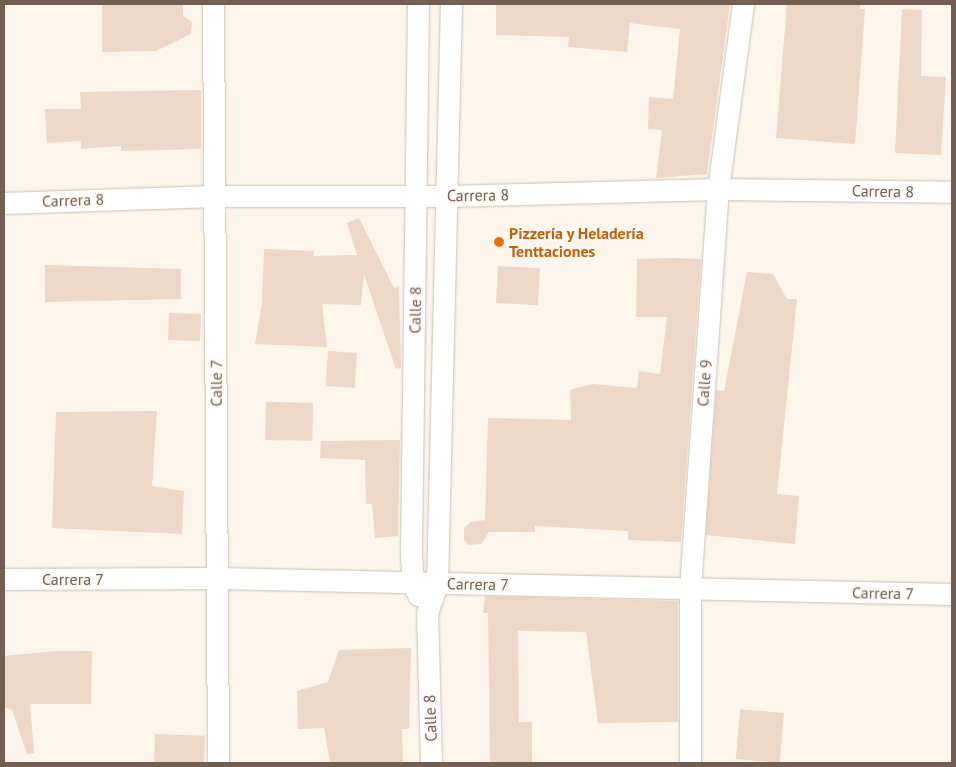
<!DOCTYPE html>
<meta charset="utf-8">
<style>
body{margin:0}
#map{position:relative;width:956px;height:767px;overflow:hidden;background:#fbf5ec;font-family:"PT Sans",sans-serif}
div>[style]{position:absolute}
.building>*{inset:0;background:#edd7c6;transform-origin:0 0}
.roads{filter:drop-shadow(0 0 1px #ccbeb2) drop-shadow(0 0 1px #ccbeb2)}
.minor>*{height:21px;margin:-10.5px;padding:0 10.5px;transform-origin:10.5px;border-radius:10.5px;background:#fff}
.dots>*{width:14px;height:14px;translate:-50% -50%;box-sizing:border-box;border:2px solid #fef9f2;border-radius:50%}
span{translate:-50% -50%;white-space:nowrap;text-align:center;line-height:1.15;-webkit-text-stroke:4px #fef9f2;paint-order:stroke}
.street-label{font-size:16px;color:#745e51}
.food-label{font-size:16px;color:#c56008;font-weight:700}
.left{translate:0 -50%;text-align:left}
.frame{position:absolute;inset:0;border:5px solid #745e51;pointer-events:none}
</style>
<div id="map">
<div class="building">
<div style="clip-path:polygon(183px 4px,183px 16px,192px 22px,191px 34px,156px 51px,102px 52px,102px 5px)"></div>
<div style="clip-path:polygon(496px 4px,730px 4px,707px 174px,656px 178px,662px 130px,648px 129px,649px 97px,673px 99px,680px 29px,630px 23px,627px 52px,568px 47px,569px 37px,496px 35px)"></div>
<div style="clip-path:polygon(787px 4px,860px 4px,860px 9px,865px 9px,855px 144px,776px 138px)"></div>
<div style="clip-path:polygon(902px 9px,922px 10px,921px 76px,946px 77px,941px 155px,895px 153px)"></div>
<div style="clip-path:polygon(201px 90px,201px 149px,121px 151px,121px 146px,81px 149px,81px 141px,47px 143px,45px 109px,81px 109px,80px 92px)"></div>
<div style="clip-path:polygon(359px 218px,394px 288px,399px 287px,401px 368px,396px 369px,364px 275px,361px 305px,322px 304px,327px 347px,255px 344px,262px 303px,264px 249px,314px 251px,313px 256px,357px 255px,347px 223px)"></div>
<div style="clip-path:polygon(672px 258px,701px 259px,681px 542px,628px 540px,628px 531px,535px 526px,535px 532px,489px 532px,481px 544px,469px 545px,464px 540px,464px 528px,471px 522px,485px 520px,488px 418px,571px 420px,570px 390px,592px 384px,637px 388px,639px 371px,660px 374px,667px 317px,636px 317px,637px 259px)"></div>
<div style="clip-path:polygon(45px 265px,181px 269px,181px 299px,45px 302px)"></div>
<div style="left:498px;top:266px;width:42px;height:37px;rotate:3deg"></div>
<div style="clip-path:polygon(747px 272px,773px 274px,787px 299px,797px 299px,777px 494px,799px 496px,795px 544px,706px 535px,716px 390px,724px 391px)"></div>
<div style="left:169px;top:313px;width:32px;height:27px;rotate:2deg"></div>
<div style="left:328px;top:351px;width:29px;height:35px;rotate:4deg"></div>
<div style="left:266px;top:402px;width:47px;height:38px;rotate:1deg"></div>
<div style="clip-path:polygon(157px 411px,152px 486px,184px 491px,182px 534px,52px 528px,56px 412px)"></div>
<div style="clip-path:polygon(400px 440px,398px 536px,375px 538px,372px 504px,366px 504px,365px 460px,320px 458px,321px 441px)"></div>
<div style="clip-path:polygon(485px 596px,678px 601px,678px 722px,598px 723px,586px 632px,518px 631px,519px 722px,532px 722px,532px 763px,490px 763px,488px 613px,483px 613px)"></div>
<div style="clip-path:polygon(411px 648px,409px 729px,402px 729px,403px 763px,330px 763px,324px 728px,298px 729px,297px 691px,328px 682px,339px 650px)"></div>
<div style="clip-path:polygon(58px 651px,92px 651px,91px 704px,30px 704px,34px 753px,27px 754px,12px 710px,4px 707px,4px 656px)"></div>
<div style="left:784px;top:713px;width:50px;height:44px;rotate:95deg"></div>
<div style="left:155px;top:734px;width:50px;height:29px;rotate:2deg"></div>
</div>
<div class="roads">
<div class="minor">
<div style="left:213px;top:4px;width:759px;rotate:89.62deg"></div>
<div style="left:4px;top:203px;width:211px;rotate:-1.9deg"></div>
<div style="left:215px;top:196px;width:231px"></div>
<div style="left:446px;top:196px;width:272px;rotate:-1.5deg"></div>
<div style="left:718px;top:189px;width:234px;rotate:0.7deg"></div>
<div style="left:4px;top:579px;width:213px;rotate:-0.3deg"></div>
<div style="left:217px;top:578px;width:735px;rotate:1.25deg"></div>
<div style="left:418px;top:595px;width:13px;rotate:-113deg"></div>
<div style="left:413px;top:583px;width:31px;rotate:-94deg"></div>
<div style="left:411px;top:552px;width:548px;rotate:-89.27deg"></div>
<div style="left:431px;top:763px;width:150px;rotate:-91.5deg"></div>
<div style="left:427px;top:613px;width:31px;rotate:-71deg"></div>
<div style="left:437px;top:584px;width:580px;rotate:-88.62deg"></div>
<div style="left:690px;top:763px;width:175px;rotate:-90deg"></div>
<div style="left:690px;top:588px;width:400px;rotate:-86deg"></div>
<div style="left:718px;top:189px;width:187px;rotate:-82.3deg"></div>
</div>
</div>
<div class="dots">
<div style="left:499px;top:242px;background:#e8710a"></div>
</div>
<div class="street-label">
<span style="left:883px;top:191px;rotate:1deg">Carrera 8</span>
<span style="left:478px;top:195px;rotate:-1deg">Carrera 8</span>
<span style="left:73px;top:200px;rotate:-2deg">Carrera 8</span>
<span style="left:415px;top:310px;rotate:-89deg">Calle 8</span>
<span style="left:216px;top:383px;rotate:-90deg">Calle 7</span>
<span style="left:704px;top:383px;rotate:-86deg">Calle 9</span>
<span style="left:73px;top:579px">Carrera 7</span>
<span style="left:478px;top:584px;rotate:1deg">Carrera 7</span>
<span style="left:883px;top:593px;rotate:1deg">Carrera 7</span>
<span style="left:430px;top:718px;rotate:-92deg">Calle 8</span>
</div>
<div class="food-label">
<span class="left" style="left:509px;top:242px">Pizzería y Heladería<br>Tenttaciones</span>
</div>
<div class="frame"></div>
</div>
